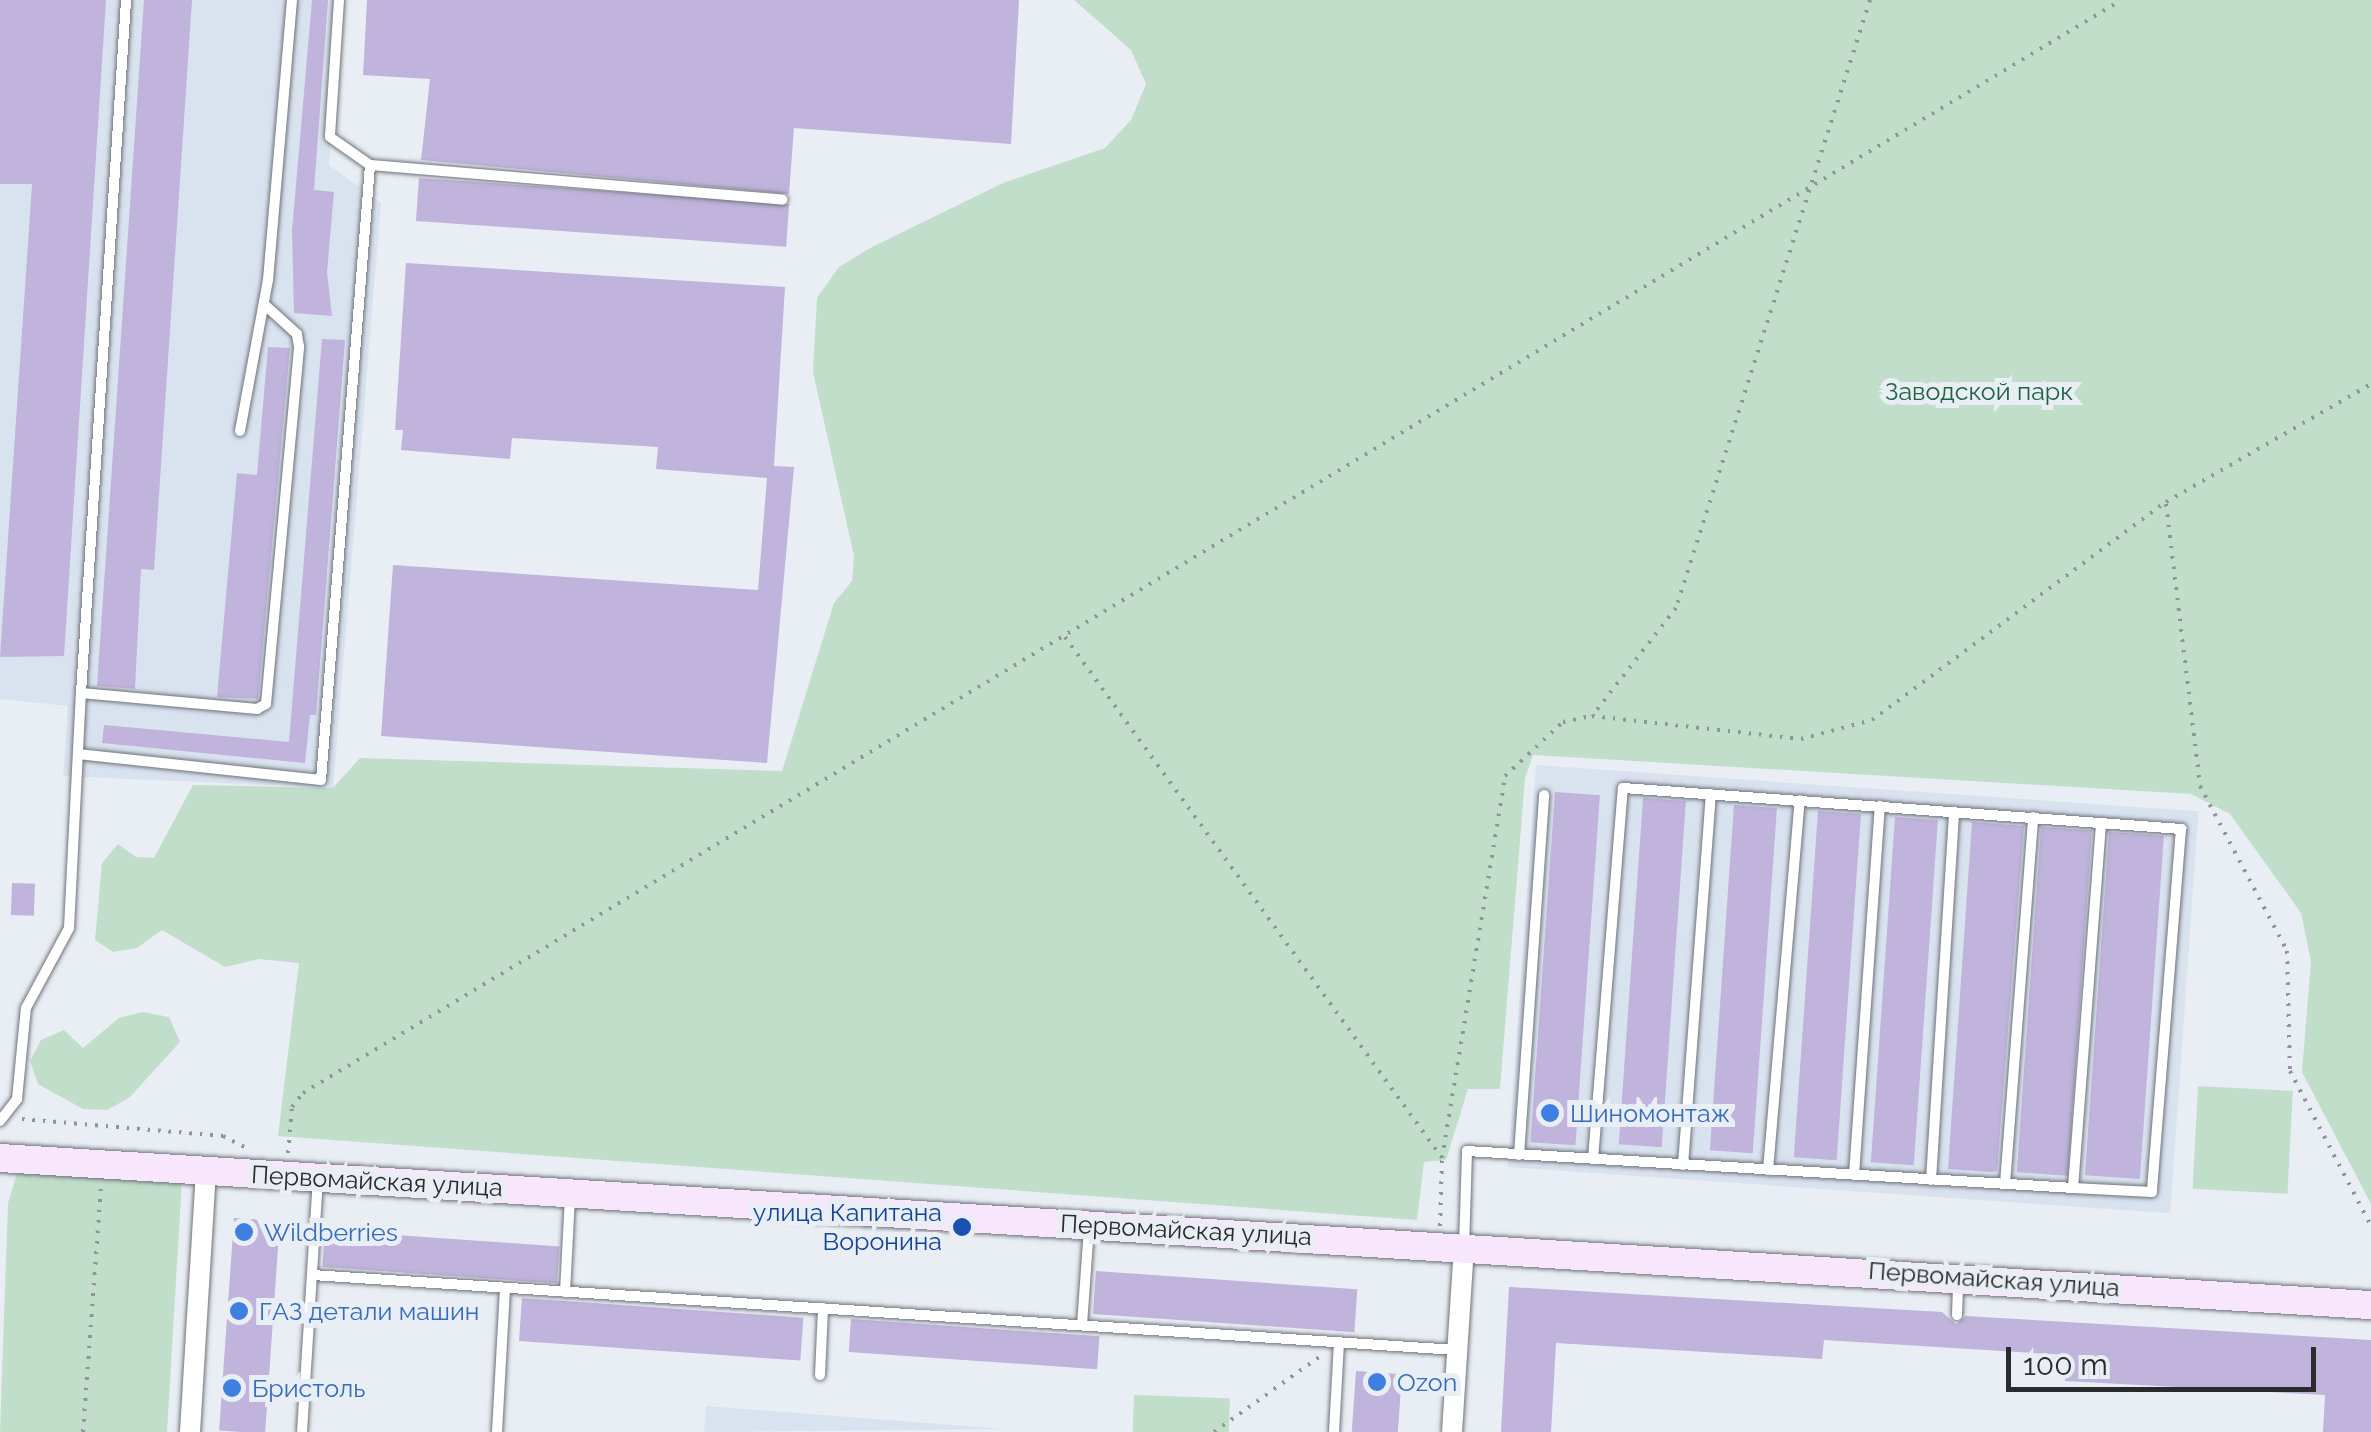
<!DOCTYPE html>
<meta charset="utf-8">
<style>
body{margin:0}
#map{position:relative;width:2371px;height:1432px;overflow:hidden;background:#e9eef4;font-family:Raleway,sans-serif}
div>[style]{position:absolute}
.built>*{inset:0;background:#d9e2ef;transform-origin:0 0}
.green>*{inset:0;background:#c1decb;transform-origin:0 0}
.building>*{inset:0;background:#c0b3dc;transform-origin:0 0}
.path>*{height:4px;margin-top:-2px;transform-origin:0;background:repeating-linear-gradient(90deg,#909398 0 2.5px,transparent 0 10.5px)}
.roads{filter:drop-shadow(0 0 2px #6f7379) drop-shadow(0 0 2px #6f7379)}
.lane>*{height:10px;margin:-5px;padding:0 5px;transform-origin:5px;border-radius:5px;background:#fff}
.street>*{height:20px;margin:-10px;padding:0 10px;transform-origin:10px;border-radius:10px;background:#fff}
.secondary>*{height:28px;margin:-14px;padding:0 14px;transform-origin:14px;border-radius:14px;background:#f8e6fc}
.dots>*{width:28px;height:28px;translate:-50% -50%;box-sizing:border-box;border:5px solid #e9eef4;border-radius:50%}
span{translate:-50% -50%;white-space:nowrap;text-align:center;line-height:1.15;-webkit-text-stroke:10px #e9eef4;paint-order:stroke}
.park-label{font-size:25px;color:#1f6340}
.shop-label{font-size:25px;color:#366cbe}
.left{translate:0 -50%;text-align:left}
.street-label{font-size:25px;color:#2a2b2e}
.transit-label{font-size:25px;color:#164399}
.right{translate:-100% -50%;text-align:right}
.scale{position:absolute;left:2006px;top:1347px;width:310px;height:45px;box-sizing:border-box;border:5px solid #2a2b2e;border-top:0;padding-left:12px;font-size:30px;line-height:35px;white-space:nowrap;color:#2a2b2e;-webkit-text-stroke:8px #e9eef4;paint-order:stroke}
</style>
<div id="map">
<div class="built">
<div style="clip-path:polygon(0 0,339px 0,329px 165px,381px 203px,333px 788px,63px 776px,68px 706px,0 699px)"></div>
<div style="left:1536px;top:765px;width:664px;height:403px;rotate:4deg"></div>
<div style="clip-path:polygon(706px 1406px,1005px 1429px,704px 1432px)"></div>
</div>
<div class="green">
<div style="clip-path:polygon(1074px 0,2371px 0,2371px 1204px,2302px 1072px,2311px 961px,2301px 913px,2230px 814px,2191px 794px,1533px 755px,1525px 778px,1500px 1089px,1468px 1089px,1446px 1160px,1424px 1162px,1417px 1220px,278px 1136px,299px 963px,259px 959px,225px 967px,162px 930px,137px 948px,113px 952px,95px 940px,102px 863px,118px 844px,136px 857px,154px 858px,193px 785px,333px 788px,360px 758px,782px 771px,834px 603px,852px 581px,854px 556px,813px 372px,817px 298px,839px 267px,870px 248px,1003px 183px,1105px 148px,1131px 120px,1146px 84px,1131px 50px)"></div>
<div style="clip-path:polygon(142px 1012px,169px 1017px,180px 1042px,129px 1098px,107px 1110px,83px 1109px,38px 1084px,30px 1061px,41px 1040px,64px 1030px,83px 1048px,119px 1018px)"></div>
<div style="left:2198px;top:1086px;width:95px;height:103px;rotate:3deg"></div>
<div style="clip-path:polygon(18px 1170px,182px 1180px,167px 1432px,0 1432px,8px 1203px)"></div>
<div style="left:1134px;top:1395px;width:96px;height:37px;rotate:2deg"></div>
</div>
<div class="building">
<div style="clip-path:polygon(0 0,106px 0,64px 656px,0 657px,32px 184px,0 184px)"></div>
<div style="clip-path:polygon(144px 0,192px 0,154px 570px,141px 569px,135px 689px,97px 686px)"></div>
<div style="clip-path:polygon(312px 0,328px 0,314px 190px,334px 192px,327px 272px,332px 316px,294px 313px,292px 231px)"></div>
<div style="clip-path:polygon(367px 0,1019px 0,1011px 144px,794px 128px,789px 194px,421px 160px,430px 79px,363px 75px)"></div>
<div style="left:419px;top:178px;width:371px;height:43px;rotate:4deg"></div>
<div style="clip-path:polygon(406px 263px,785px 287px,774px 466px,794px 467px,767px 763px,381px 736px,393px 565px,758px 590px,767px 478px,656px 469px,658px 447px,512px 438px,510px 459px,401px 450px,403px 430px,395px 430px)"></div>
<div style="clip-path:polygon(322px 339px,345px 340px,316px 715px,310px 715px,305px 763px,102px 743px,104px 725px,289px 742px)"></div>
<div style="clip-path:polygon(268px 347px,290px 348px,258px 699px,217px 697px,237px 473px,257px 475px)"></div>
<div style="left:1555px;top:792px;width:45px;height:351px;rotate:4deg"></div>
<div style="left:1643px;top:798px;width:43px;height:347px;rotate:4deg"></div>
<div style="left:1734px;top:805px;width:43px;height:346px;rotate:4deg"></div>
<div style="left:1818px;top:811px;width:43px;height:347px;rotate:4deg"></div>
<div style="left:1895px;top:817px;width:43px;height:346px;rotate:4deg"></div>
<div style="clip-path:polygon(1972px 822px,2024px 826px,1997px 1171px,1991px 1172px,1948px 1169px)"></div>
<div style="left:2041px;top:827px;width:51px;height:346px;rotate:4deg"></div>
<div style="left:2109px;top:832px;width:55px;height:344px;rotate:4deg"></div>
<div style="left:12px;top:883px;width:23px;height:32px;rotate:2deg"></div>
<div style="left:234px;top:1218px;width:46px;height:213px;rotate:4deg"></div>
<div style="left:325px;top:1230px;width:235px;height:37px;rotate:4deg"></div>
<div style="left:1096px;top:1271px;width:262px;height:43px;rotate:4deg"></div>
<div style="clip-path:polygon(1509px 1287px,1942px 1312px,1956px 1324px,1966px 1316px,2371px 1340px,2371px 1432px,2323px 1432px,2325px 1395px,2065px 1381px,2066px 1355px,1824px 1340px,1822px 1359px,1556px 1343px,1551px 1432px,1501px 1432px)"></div>
<div style="left:522px;top:1298px;width:282px;height:43px;rotate:4deg"></div>
<div style="left:851px;top:1319px;width:249px;height:33px;rotate:4deg"></div>
<div style="left:1356px;top:1371px;width:46px;height:61px;rotate:4deg"></div>
</div>
<div class="path">
<div style="left:1870px;top:0;width:638px;rotate:107.7deg"></div>
<div style="left:1676px;top:608px;width:137px;rotate:127.9deg"></div>
<div style="left:1592px;top:716px;width:210px;rotate:6.3deg"></div>
<div style="left:1801px;top:739px;width:73px;rotate:-15deg"></div>
<div style="left:1872px;top:720px;width:366px;rotate:-36.6deg"></div>
<div style="left:2166px;top:502px;width:237px;rotate:-29.9deg"></div>
<div style="left:2166px;top:504px;width:284px;rotate:83.1deg"></div>
<div style="left:2200px;top:786px;width:187px;rotate:62.2deg"></div>
<div style="left:2287px;top:951px;width:120px;rotate:88.6deg"></div>
<div style="left:2290px;top:1071px;width:175px;rotate:62.4deg"></div>
<div style="left:1065px;top:637px;width:643px;rotate:54.11deg"></div>
<div style="left:22px;top:1119px;width:202px;rotate:4.8deg"></div>
<div style="left:223px;top:1136px;width:29px;rotate:27deg"></div>
<div style="left:288px;top:1153px;width:46px;rotate:-85deg"></div>
<div style="left:292px;top:1107px;width:18px;rotate:-52deg"></div>
<div style="left:303px;top:1093px;width:2121px;rotate:-31.01deg"></div>
<div style="left:1440px;top:1226px;width:68px;rotate:-88.3deg"></div>
<div style="left:1442px;top:1158px;width:387px;rotate:-80.6deg"></div>
<div style="left:1505px;top:776px;width:79px;rotate:-43deg"></div>
<div style="left:1563px;top:722px;width:30px;rotate:-12deg"></div>
<div style="left:83px;top:1432px;width:245px;rotate:-85.8deg"></div>
<div style="left:1214px;top:1432px;width:129px;rotate:-35.5deg"></div>
</div>
<div class="roads">
<div class="lane">
<div style="left:339px;top:0;width:137px;rotate:93.8deg"></div>
<div style="left:330px;top:137px;width:49px;rotate:35deg"></div>
<div style="left:370px;top:165px;width:414px;rotate:4.8deg"></div>
<div style="left:240px;top:431px;width:154px;rotate:-79.5deg"></div>
<div style="left:268px;top:280px;width:281px;rotate:-85.1deg"></div>
<div style="left:81px;top:693px;width:694px;rotate:-86.28deg"></div>
<div style="left:78px;top:754px;width:244px;rotate:6.1deg"></div>
<div style="left:321px;top:780px;width:617px;rotate:-85.44deg"></div>
<div style="left:0;top:1121px;width:28px;rotate:-52deg"></div>
<div style="left:17px;top:1099px;width:91px;rotate:-84.4deg"></div>
<div style="left:26px;top:1008px;width:91px;rotate:-61.7deg"></div>
<div style="left:69px;top:928px;width:235px;rotate:-87.1deg"></div>
<div style="left:81px;top:693px;width:177px;rotate:5.2deg"></div>
<div style="left:257px;top:709px;width:10px;rotate:-29deg"></div>
<div style="left:266px;top:704px;width:359px;rotate:-84.7deg"></div>
<div style="left:299px;top:347px;width:13px;rotate:-99deg"></div>
<div style="left:297px;top:334px;width:43px;rotate:-137.8deg"></div>
<div style="left:1519px;top:1155px;width:361px;rotate:-86deg"></div>
<div style="left:1593px;top:1159px;width:372px;rotate:-85.4deg"></div>
<div style="left:1623px;top:788px;width:560px;rotate:4.2deg"></div>
<div style="left:2181px;top:829px;width:364px;rotate:94.6deg"></div>
<div style="left:2152px;top:1192px;width:79px;rotate:-177.1deg"></div>
<div style="left:1683px;top:1165px;width:372px;rotate:-85.7deg"></div>
<div style="left:1768px;top:1170px;width:371px;rotate:-85.1deg"></div>
<div style="left:1854px;top:1175px;width:370px;rotate:-86deg"></div>
<div style="left:1931px;top:1180px;width:369px;rotate:-86.4deg"></div>
<div style="left:2005px;top:1184px;width:368px;rotate:-85.6deg"></div>
<div style="left:1464px;top:1247px;width:96px;rotate:-88.2deg"></div>
<div style="left:1467px;top:1151px;width:607px;rotate:3.49deg"></div>
<div style="left:2073px;top:1188px;width:366px;rotate:-85.6deg"></div>
<div style="left:312px;top:1275px;width:1147px;rotate:3.75deg"></div>
<div style="left:565px;top:1292px;width:94px;rotate:-87deg"></div>
<div style="left:1957px;top:1315px;width:32px;rotate:-88deg"></div>
<div style="left:1082px;top:1325px;width:98px;rotate:-85.9deg"></div>
<div style="left:820px;top:1375px;width:67px;rotate:-87.4deg"></div>
<div style="left:302px;top:1432px;width:255px;rotate:-86.4deg"></div>
<div style="left:497px;top:1432px;width:144px;rotate:-86.8deg"></div>
<div style="left:1334px;top:1432px;width:90px;rotate:-86.8deg"></div>
</div>
<div class="street">
<div style="left:190px;top:1432px;width:262px;rotate:-86.5deg"></div>
<div style="left:1452px;top:1432px;width:185px;rotate:-86.3deg"></div>
</div>
<div class="secondary">
<div style="left:0;top:1158px;width:2376px;rotate:3.55deg"></div>
</div>
</div>
<div class="dots">
<div style="left:1550px;top:1113px;background:#3f7fe0"></div>
<div style="left:962px;top:1227px;background:#1a4fb4"></div>
<div style="left:244px;top:1232px;background:#3f7fe0"></div>
<div style="left:239px;top:1311px;background:#3f7fe0"></div>
<div style="left:1377px;top:1382px;background:#3f7fe0"></div>
<div style="left:232px;top:1388px;background:#3f7fe0"></div>
</div>
<div class="park-label">
<span style="left:1979px;top:391px">Заводской парк</span>
</div>
<div class="shop-label">
<span class="left" style="left:1570px;top:1113px">Шиномонтаж</span>
<span class="left" style="left:264px;top:1232px">Wildberries</span>
<span class="left" style="left:259px;top:1311px">ГАЗ детали машин</span>
<span class="left" style="left:1397px;top:1382px">Ozon</span>
<span class="left" style="left:252px;top:1388px">Бристоль</span>
</div>
<div class="street-label">
<span style="left:377px;top:1181px;rotate:3deg">Первомайская улица</span>
<span style="left:1186px;top:1230px;rotate:3deg">Первомайская улица</span>
<span style="left:1994px;top:1279px;rotate:4deg">Первомайская улица</span>
</div>
<div class="transit-label">
<span class="right" style="left:942px;top:1227px">улица Капитана<br>Воронина</span>
</div>
<div class="scale">100 m</div>
</div>
